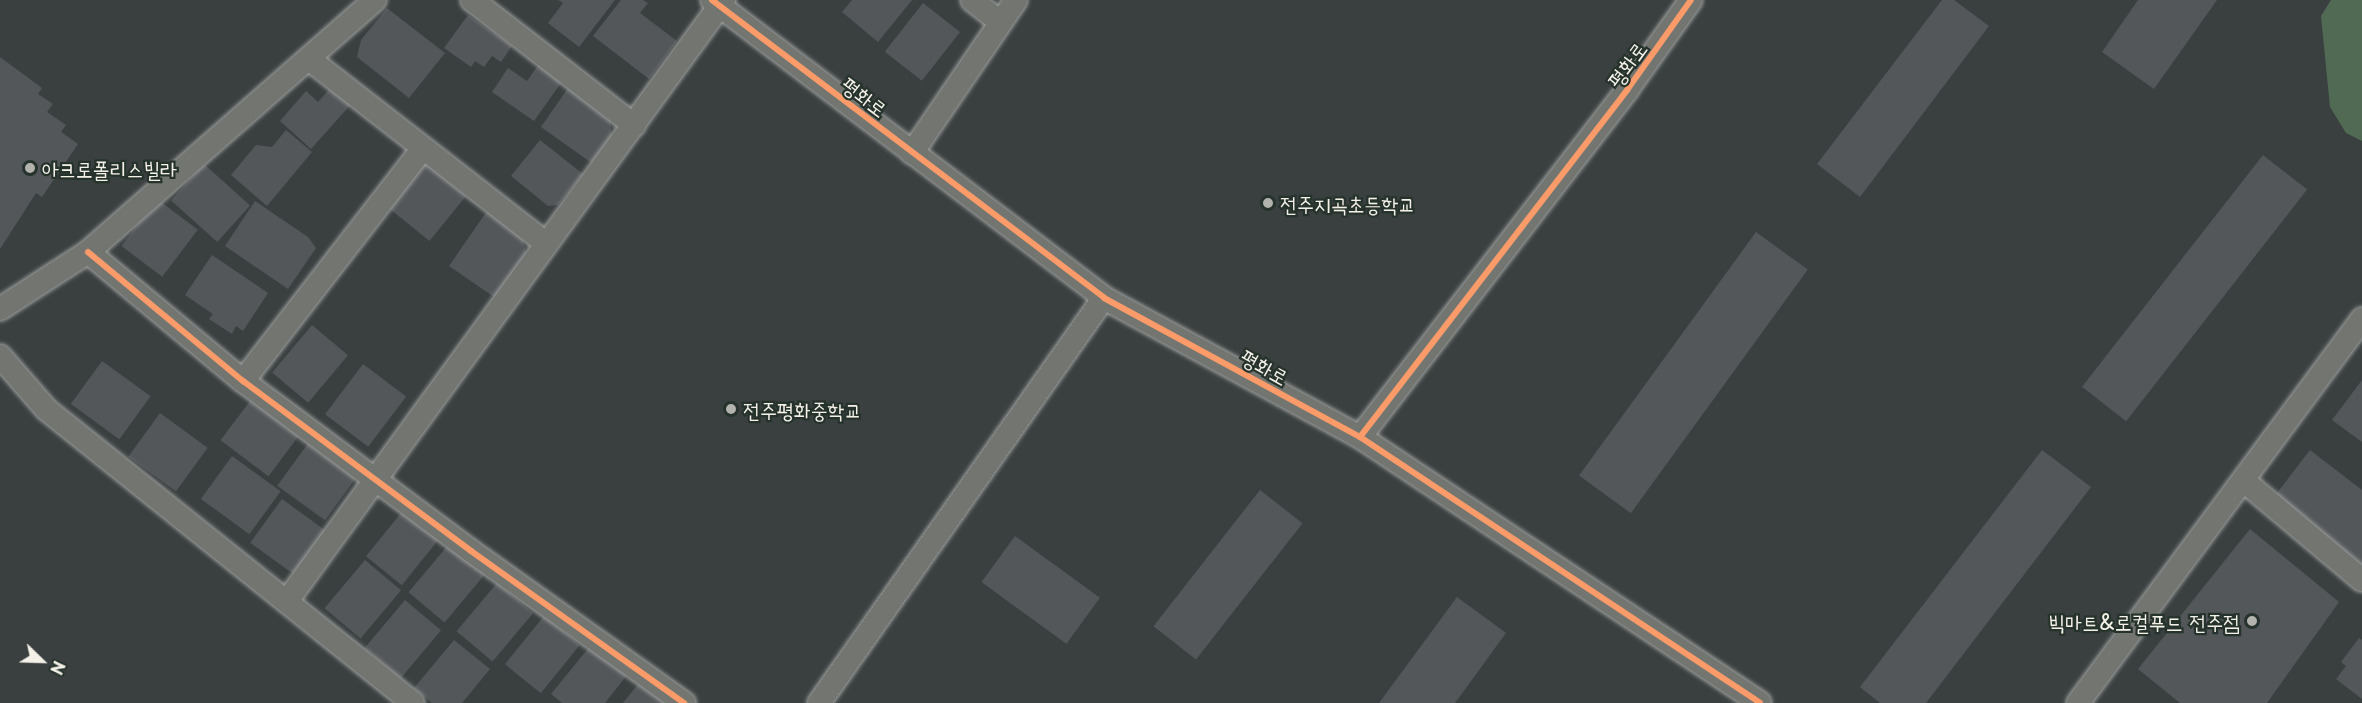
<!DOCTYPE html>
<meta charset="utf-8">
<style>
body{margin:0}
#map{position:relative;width:2362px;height:703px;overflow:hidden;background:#3a4040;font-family:"Playpen Sans","Poor Story",sans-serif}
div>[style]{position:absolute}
.green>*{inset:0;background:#516a53}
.building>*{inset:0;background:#535759;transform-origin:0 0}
.roads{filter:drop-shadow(0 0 2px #9ea09f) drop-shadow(0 0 2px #9ea09f)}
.street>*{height:22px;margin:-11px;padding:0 11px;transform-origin:11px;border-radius:11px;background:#727570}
.cycleway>*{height:6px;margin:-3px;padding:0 3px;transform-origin:3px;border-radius:3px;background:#fa9b69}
.dots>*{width:16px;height:16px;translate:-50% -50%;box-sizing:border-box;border:3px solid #26332d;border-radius:50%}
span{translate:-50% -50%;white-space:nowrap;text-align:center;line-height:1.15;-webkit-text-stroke:4.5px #26332d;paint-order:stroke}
.street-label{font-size:21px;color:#f4f1e8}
.poi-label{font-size:21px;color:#f4f1e8}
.left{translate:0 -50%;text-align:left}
.right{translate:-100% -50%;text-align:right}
.north{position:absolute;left:12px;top:631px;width:60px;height:60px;-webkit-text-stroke:4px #26332d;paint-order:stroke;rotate:113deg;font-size:16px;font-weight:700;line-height:24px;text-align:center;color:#f4f1e8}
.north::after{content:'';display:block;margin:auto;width:21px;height:27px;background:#f4f1e8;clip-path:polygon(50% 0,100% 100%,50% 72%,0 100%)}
</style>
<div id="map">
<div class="green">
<div style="clip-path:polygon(2331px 0,2362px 0,2362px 141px,2346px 133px,2330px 107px,2321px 16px)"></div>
</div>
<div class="building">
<div style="clip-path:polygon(558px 0,615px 0,579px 47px,548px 23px,563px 3px)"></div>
<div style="clip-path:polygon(621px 0,643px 0,648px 3px,640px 13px,677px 41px,649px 79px,593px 36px)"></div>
<div style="clip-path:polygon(852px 0,912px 0,878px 42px,842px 12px)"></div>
<div style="clip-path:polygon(1942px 0,1954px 0,1989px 26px,1860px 197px,1817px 164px)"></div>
<div style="clip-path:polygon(2138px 0,2217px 0,2154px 89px,2102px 52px)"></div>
<div style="left:923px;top:3px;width:47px;height:62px;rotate:38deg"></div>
<div style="clip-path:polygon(387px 8px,445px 53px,409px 98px,357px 57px,361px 40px)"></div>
<div style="clip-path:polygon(468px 15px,512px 46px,501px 62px,492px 56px,484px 67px,475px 61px,471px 67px,444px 48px)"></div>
<div style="clip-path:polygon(0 57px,42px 88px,38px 94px,53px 104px,47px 112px,66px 125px,61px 132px,78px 144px,42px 197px,36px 193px,0 249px)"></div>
<div style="clip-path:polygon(539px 64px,563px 80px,534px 121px,492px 92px,508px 68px,527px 81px)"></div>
<div style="clip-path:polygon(334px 84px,353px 102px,311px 149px,280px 121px,306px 91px,318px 102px)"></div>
<div style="clip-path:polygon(568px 88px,610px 119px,612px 138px,593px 164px,541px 127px)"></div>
<div style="clip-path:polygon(286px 130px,312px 152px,267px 206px,231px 175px,256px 145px,272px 147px)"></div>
<div style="clip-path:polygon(540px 140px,583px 174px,558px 205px,548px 206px,511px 176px)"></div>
<div style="left:2263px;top:155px;width:56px;height:294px;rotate:38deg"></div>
<div style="left:424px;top:162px;width:54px;height:58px;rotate:39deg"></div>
<div style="left:204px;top:164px;width:62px;height:49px;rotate:42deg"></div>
<div style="left:157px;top:199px;width:51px;height:59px;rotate:37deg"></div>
<div style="clip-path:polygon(255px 201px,308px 237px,316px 248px,288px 289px,225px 246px)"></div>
<div style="clip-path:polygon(487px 211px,522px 236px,527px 257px,497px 299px,449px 266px)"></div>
<div style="left:1756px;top:232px;width:64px;height:301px;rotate:36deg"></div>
<div style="clip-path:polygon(212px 255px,268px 293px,243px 331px,236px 326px,232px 334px,209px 319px,213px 314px,185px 295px)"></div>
<div style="left:312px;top:325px;width:47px;height:62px;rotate:40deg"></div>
<div style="left:102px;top:361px;width:60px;height:53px;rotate:36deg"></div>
<div style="left:363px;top:364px;width:54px;height:63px;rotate:37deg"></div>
<div style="clip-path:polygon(2362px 380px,2362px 442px,2332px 420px)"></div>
<div style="left:253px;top:397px;width:60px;height:54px;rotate:37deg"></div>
<div style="left:160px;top:413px;width:59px;height:54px;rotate:36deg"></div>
<div style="left:309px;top:442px;width:59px;height:54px;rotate:36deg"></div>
<div style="clip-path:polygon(2042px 450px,2091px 487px,1926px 703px,1880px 703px,1860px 687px)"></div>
<div style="clip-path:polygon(2310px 450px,2362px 490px,2362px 565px,2274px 497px)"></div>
<div style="left:232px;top:456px;width:60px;height:53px;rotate:36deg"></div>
<div style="left:1260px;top:490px;width:54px;height:173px;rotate:38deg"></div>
<div style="left:282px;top:499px;width:59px;height:54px;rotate:36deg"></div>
<div style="left:405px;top:508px;width:46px;height:62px;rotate:39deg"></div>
<div style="clip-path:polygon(2250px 529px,2339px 602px,2267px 703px,2180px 703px,2138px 669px)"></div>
<div style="left:1015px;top:536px;width:105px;height:57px;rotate:36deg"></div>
<div style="left:449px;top:544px;width:47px;height:63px;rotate:40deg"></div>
<div style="left:365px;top:560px;width:47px;height:63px;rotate:40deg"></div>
<div style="left:497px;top:583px;width:47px;height:63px;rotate:40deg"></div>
<div style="clip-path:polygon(1457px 597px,1506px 633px,1455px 703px,1379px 703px)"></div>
<div style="left:405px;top:600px;width:47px;height:63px;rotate:40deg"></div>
<div style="left:544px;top:616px;width:46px;height:62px;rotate:39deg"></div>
<div style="clip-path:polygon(2359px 638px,2362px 640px,2362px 699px,2336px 679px,2346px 666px,2341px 662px)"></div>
<div style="clip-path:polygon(454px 640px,490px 669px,462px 703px,432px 703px,414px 688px)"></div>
<div style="clip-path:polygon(591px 645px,627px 675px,605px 703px,562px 703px,551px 694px)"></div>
<div style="clip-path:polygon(639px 683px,664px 703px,623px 703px)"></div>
</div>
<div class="roads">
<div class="street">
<div style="left:472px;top:0;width:205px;rotate:37.7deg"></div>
<div style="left:712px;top:0;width:492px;rotate:37.2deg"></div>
<div style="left:1104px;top:298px;width:291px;rotate:28.5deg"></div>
<div style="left:1360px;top:437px;width:480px;rotate:33.6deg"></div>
<div style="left:972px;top:0;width:36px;rotate:38deg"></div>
<div style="left:309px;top:59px;width:301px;rotate:37.9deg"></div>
<div style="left:912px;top:153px;width:185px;rotate:-55.8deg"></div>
<div style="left:88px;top:252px;width:202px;rotate:39.8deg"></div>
<div style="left:243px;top:381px;width:284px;rotate:36.7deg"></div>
<div style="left:471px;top:551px;width:262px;rotate:35.5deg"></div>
<div style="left:0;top:309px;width:105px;rotate:-32.9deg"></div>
<div style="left:88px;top:252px;width:382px;rotate:-41.3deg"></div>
<div style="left:0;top:356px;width:70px;rotate:49deg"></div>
<div style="left:46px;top:409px;width:470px;rotate:38.7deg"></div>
<div style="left:243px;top:381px;width:293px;rotate:-52.3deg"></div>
<div style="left:1360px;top:437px;width:438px;rotate:-52.4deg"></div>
<div style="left:1627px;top:90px;width:110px;rotate:-54.6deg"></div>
<div style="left:2244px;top:481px;width:154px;rotate:40deg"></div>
<div style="left:287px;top:601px;width:743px;rotate:-53.98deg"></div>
<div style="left:819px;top:703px;width:495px;rotate:-54.9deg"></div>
<div style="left:2078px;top:703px;width:478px;rotate:-53.5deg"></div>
</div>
</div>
<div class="cycleway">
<div style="left:712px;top:0;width:492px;rotate:37.2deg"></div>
<div style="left:1104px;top:298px;width:291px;rotate:28.5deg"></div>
<div style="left:1360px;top:437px;width:480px;rotate:33.6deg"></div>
<div style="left:88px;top:252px;width:202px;rotate:39.8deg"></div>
<div style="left:243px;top:381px;width:284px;rotate:36.7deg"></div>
<div style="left:471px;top:551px;width:262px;rotate:35.5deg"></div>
<div style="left:1360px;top:437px;width:438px;rotate:-52.4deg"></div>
<div style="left:1627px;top:90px;width:110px;rotate:-54.6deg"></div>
</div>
<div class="dots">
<div style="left:30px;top:168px;background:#b3b3ad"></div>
<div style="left:1268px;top:203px;background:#b3b3ad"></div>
<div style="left:731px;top:409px;background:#b3b3ad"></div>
<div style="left:2252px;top:621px;background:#b3b3ad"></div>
</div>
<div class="street-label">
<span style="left:1626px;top:64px;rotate:-54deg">평화로</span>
<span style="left:865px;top:96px;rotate:37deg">평화로</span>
<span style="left:1265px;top:366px;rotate:29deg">평화로</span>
</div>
<div class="poi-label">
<span class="left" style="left:42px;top:168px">아크로폴리스빌라</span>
<span class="left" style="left:1280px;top:203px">전주지곡초등학교</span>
<span class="left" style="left:743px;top:409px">전주평화중학교</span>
<span class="right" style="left:2240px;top:621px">빅마트&amp;로컬푸드 전주점</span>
</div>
<div class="north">N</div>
</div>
